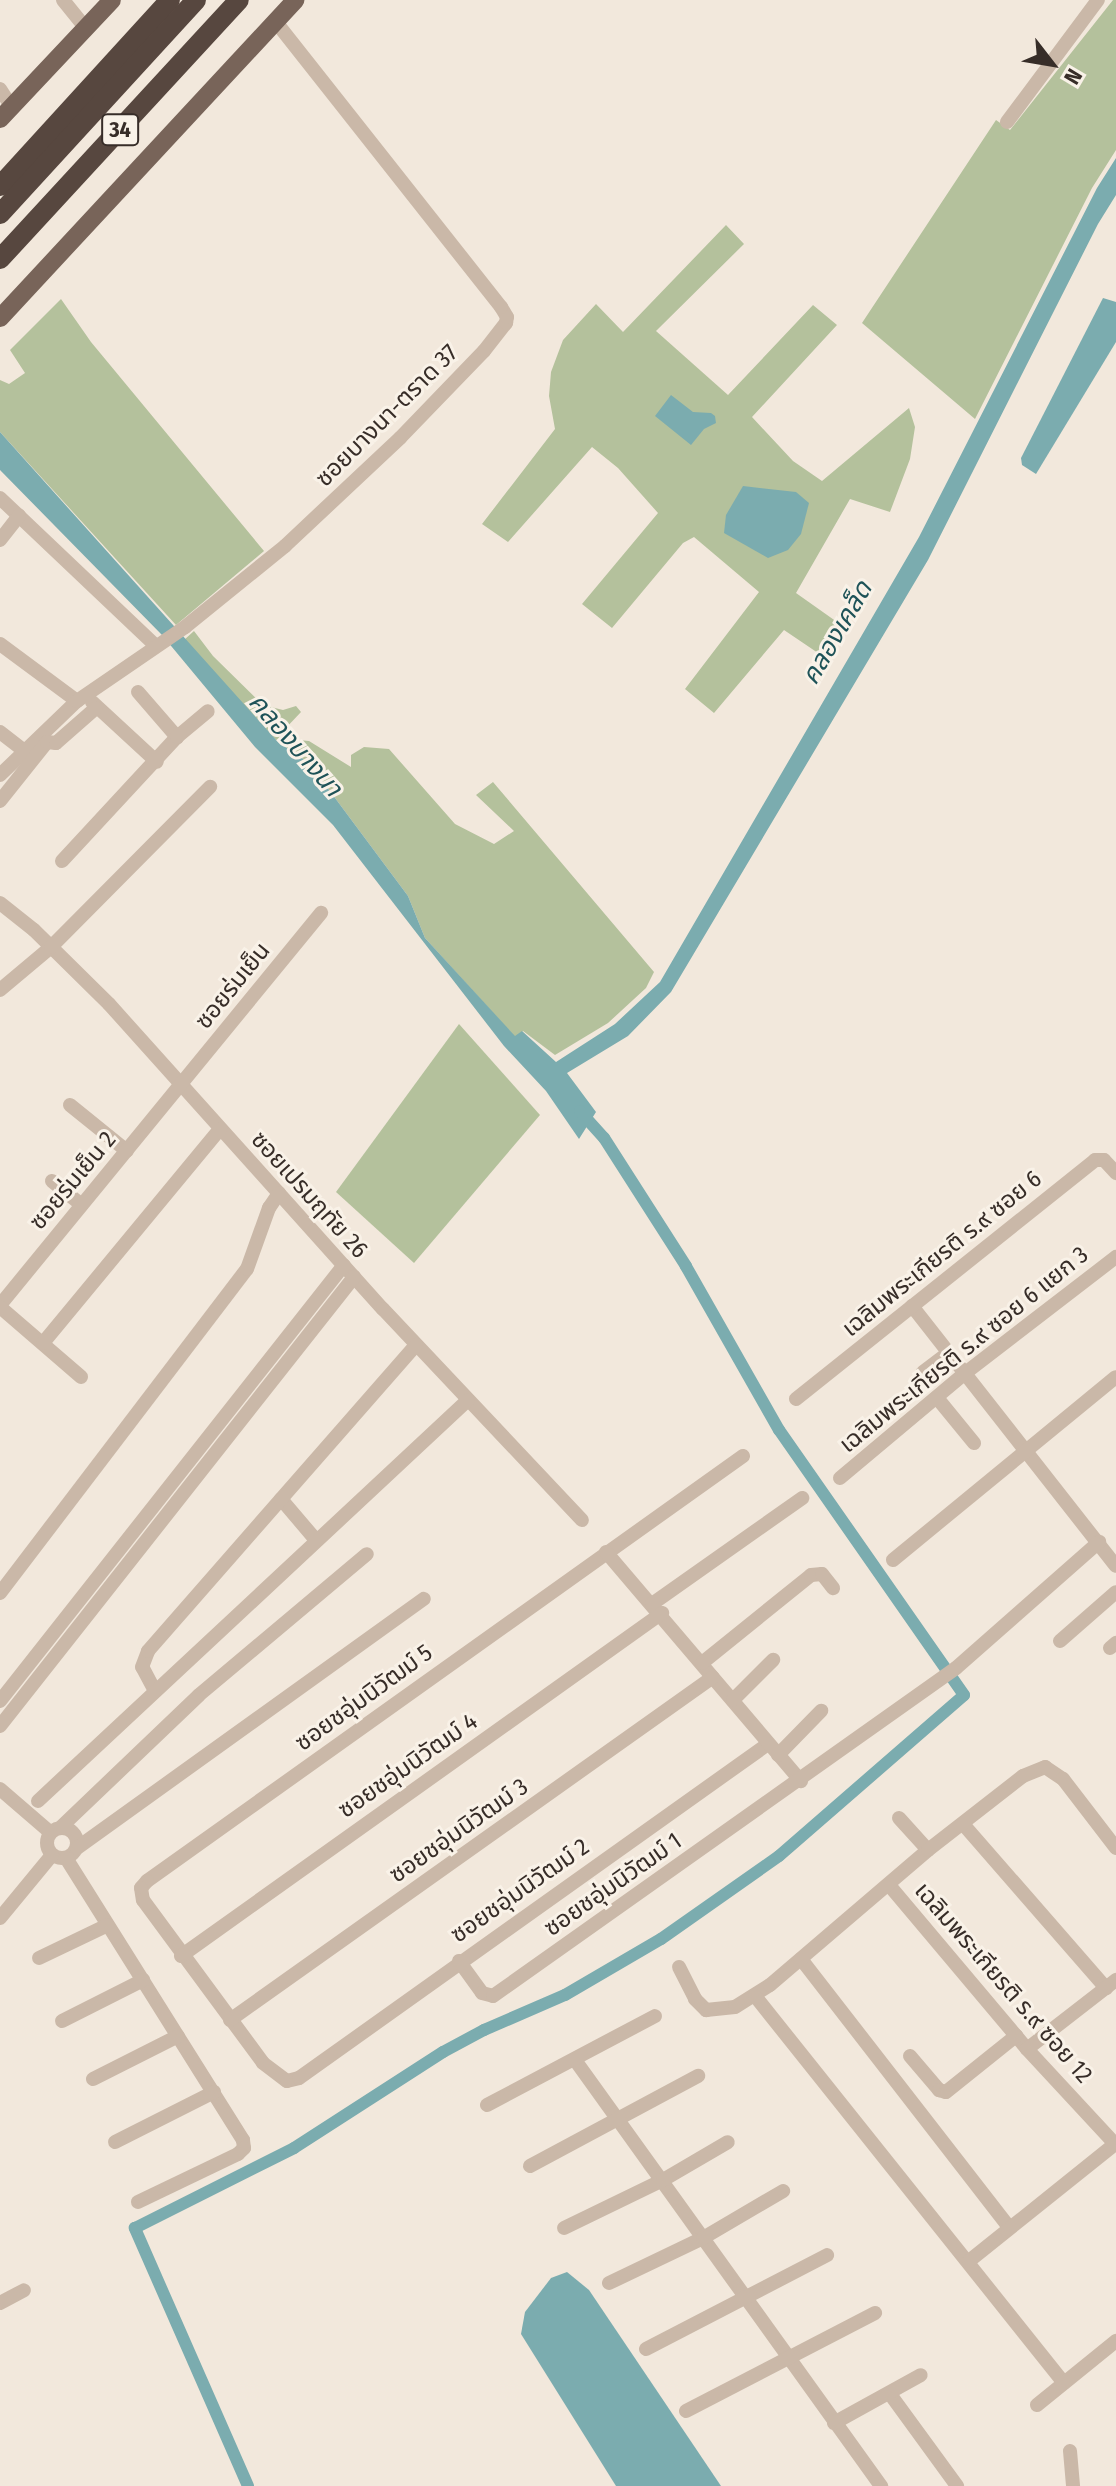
<!DOCTYPE html>
<meta charset="utf-8">
<style>
body{margin:0}
#map{position:relative;width:1116px;height:2486px;overflow:hidden;background:#f2e8dc;font-family:"Fira Sans Condensed","Noto Sans Thai",sans-serif}
div>[style]{position:absolute}
.green>*{inset:0;background:#b4c19c}
.water>*{inset:0;background:#7bacaf}
.canal>*{height:12px;margin:-6px;padding:0 6px;transform-origin:6px;border-radius:6px;background:#7bacaf}
.minor>*{height:14px;margin:-7px;padding:0 7px;transform-origin:7px;border-radius:7px;background:#cab8a8}
.minor>.ring{margin:-7px;padding:0;box-sizing:content-box;background:none;border:14px solid #cab8a8;border-radius:50%}
.major>*{height:18px;margin:-9px;padding:0 9px;transform-origin:9px;border-radius:9px;background:#786459}
.highway>*{height:20px;margin:-10px;padding:0 10px;transform-origin:10px;border-radius:10px;background:#57473f}
span{translate:-50% -50%;white-space:nowrap;text-align:center;line-height:1.15;-webkit-text-stroke:6px #f9f2e8;paint-order:stroke}
.shield-label span{padding:2px 6px;background:#f9f2e8;border:2px solid;border-radius:6px;-webkit-text-stroke-width:0}
.shield-label{font-size:22px;color:#372d28;font-weight:700}
.street-label{font-size:24px;color:#372d28}
.water-label{font-size:26px;color:#1e5358;font-style:italic}
.north{position:absolute;left:1012px;top:24px;width:80px;height:80px;-webkit-text-stroke:6px #f9f2e8;paint-order:stroke;rotate:121deg;font-size:22px;font-weight:700;line-height:32px;text-align:center;color:#372d28}
.north::after{content:'';display:block;margin:auto;width:28px;height:36px;background:#372d28;clip-path:polygon(50% 0,100% 100%,50% 72%,0 100%)}
</style>
<div id="map">
<div class="green">
<div style="clip-path:polygon(1113px 0,1116px 0,1116px 150px,1092px 188px,975px 419px,862px 323px,996px 120px,1010px 130px)"></div>
<div style="clip-path:polygon(726px 225px,744px 244px,656px 331px,728px 395px,813px 305px,837px 325px,752px 417px,793px 461px,822px 481px,909px 408px,915px 427px,910px 459px,890px 512px,850px 499px,796px 593px,837px 622px,818px 653px,784px 630px,714px 713px,685px 689px,759px 592px,694px 537px,683px 543px,612px 628px,582px 604px,658px 513px,618px 468px,592px 447px,508px 542px,482px 524px,555px 429px,549px 396px,551px 372px,563px 340px,596px 304px,623px 332px)"></div>
<div style="clip-path:polygon(61px 299px,91px 342px,264px 551px,176px 625px,0 432px,0 380px,9px 384px,25px 373px,10px 350px)"></div>
<div style="clip-path:polygon(194px 631px,213px 656px,263px 705px,283px 710px,296px 706px,301px 712px,284px 730px,298px 740px,309px 741px,351px 767px,351px 755px,364px 747px,389px 749px,455px 824px,494px 844px,514px 831px,476px 795px,493px 782px,654px 972px,646px 988px,608px 1023px,555px 1055px,523px 1031px,515px 1037px,425px 938px,408px 896px,309px 763px,278px 742px,184px 640px)"></div>
<div style="clip-path:polygon(459px 1024px,540px 1115px,414px 1263px,336px 1192px)"></div>
</div>
<div class="water">
<div style="clip-path:polygon(1116px 158px,1116px 195px,1098px 224px,928px 560px,671px 992px,628px 1036px,567px 1073px,596px 1112px,579px 1139px,546px 1091px,504px 1046px,333px 825px,255px 747px,162px 635px,0 470px,0 432px,278px 742px,309px 763px,408px 896px,425px 938px,515px 1036px,522px 1031px,556px 1062px,615px 1024px,660px 982px,919px 537px,1097px 188px)"></div>
<div style="clip-path:polygon(1103px 298px,1116px 302px,1116px 342px,1036px 474px,1022px 465px,1021px 458px)"></div>
<div style="clip-path:polygon(671px 395px,693px 412px,711px 413px,715px 416px,716px 423px,704px 429px,691px 445px,655px 416px)"></div>
<div style="clip-path:polygon(743px 486px,796px 492px,809px 503px,801px 534px,788px 550px,768px 558px,724px 533px,726px 515px)"></div>
<div style="clip-path:polygon(567px 2272px,589px 2290px,721px 2486px,616px 2486px,521px 2334px,525px 2312px,551px 2278px)"></div>
</div>
<div class="canal">
<div style="left:248px;top:2486px;width:282px;rotate:-113.7deg"></div>
<div style="left:135px;top:2228px;width:178px;rotate:-26.7deg"></div>
<div style="left:294px;top:2148px;width:177px;rotate:-32.8deg"></div>
<div style="left:443px;top:2052px;width:47px;rotate:-28.2deg"></div>
<div style="left:484px;top:2030px;width:88px;rotate:-23.4deg"></div>
<div style="left:565px;top:1995px;width:111px;rotate:-30.3deg"></div>
<div style="left:661px;top:1939px;width:144px;rotate:-35.1deg"></div>
<div style="left:779px;top:1856px;width:245px;rotate:-41deg"></div>
<div style="left:964px;top:1695px;width:323px;rotate:-124.9deg"></div>
<div style="left:779px;top:1430px;width:189px;rotate:-119.6deg"></div>
<div style="left:686px;top:1266px;width:152px;rotate:-122.6deg"></div>
<div style="left:604px;top:1138px;width:36px;rotate:-132deg"></div>
</div>
<div class="minor">
<div style="left:63px;top:0;width:36px;rotate:51deg"></div>
<div style="left:0;top:89px;width:20px;rotate:57deg"></div>
<div style="left:1007px;top:122px;width:152px;rotate:-53.3deg"></div>
<div style="left:0;top:498px;width:215px;rotate:43.5deg"></div>
<div style="left:0;top:540px;width:31px;rotate:-52deg"></div>
<div style="left:0;top:644px;width:96px;rotate:36.5deg"></div>
<div style="left:138px;top:692px;width:60px;rotate:49.1deg"></div>
<div style="left:92px;top:702px;width:88px;rotate:42.7deg"></div>
<div style="left:0;top:732px;width:31px;rotate:38deg"></div>
<div style="left:0;top:775px;width:107px;rotate:-43.9deg"></div>
<div style="left:77px;top:701px;width:131px;rotate:-34.4deg"></div>
<div style="left:185px;top:627px;width:129px;rotate:-39deg"></div>
<div style="left:285px;top:546px;width:158px;rotate:-43.2deg"></div>
<div style="left:400px;top:438px;width:121px;rotate:-46deg"></div>
<div style="left:484px;top:351px;width:36px;rotate:-52deg"></div>
<div style="left:506px;top:323px;width:6px;rotate:-81deg"></div>
<div style="left:507px;top:317px;width:12px;rotate:-121deg"></div>
<div style="left:501px;top:307px;width:363px;rotate:-128.3deg"></div>
<div style="left:0;top:801px;width:75px;rotate:-51.5deg"></div>
<div style="left:47px;top:742px;width:9px;rotate:6deg"></div>
<div style="left:56px;top:743px;width:53px;rotate:-41.2deg"></div>
<div style="left:62px;top:861px;width:169px;rotate:-47.2deg"></div>
<div style="left:177px;top:737px;width:40px;rotate:-40deg"></div>
<div style="left:0;top:903px;width:43px;rotate:38.5deg"></div>
<div style="left:34px;top:930px;width:105px;rotate:44.6deg"></div>
<div style="left:109px;top:1004px;width:410px;rotate:48.1deg"></div>
<div style="left:383px;top:1309px;width:290px;rotate:46.7deg"></div>
<div style="left:0;top:990px;width:67px;rotate:-40.1deg"></div>
<div style="left:51px;top:947px;width:226px;rotate:-45.2deg"></div>
<div style="left:70px;top:1105px;width:73px;rotate:38.9deg"></div>
<div style="left:52px;top:1181px;width:38px;rotate:39deg"></div>
<div style="left:0;top:1305px;width:507px;rotate:-50.69deg"></div>
<div style="left:912px;top:1306px;width:330px;rotate:51.9deg"></div>
<div style="left:0;top:1307px;width:107px;rotate:40.8deg"></div>
<div style="left:43px;top:1343px;width:278px;rotate:-50.4deg"></div>
<div style="left:923px;top:1372px;width:31px;rotate:-37deg"></div>
<div style="left:796px;top:1399px;width:383px;rotate:-38.6deg"></div>
<div style="left:1095px;top:1160px;width:9px"></div>
<div style="left:1104px;top:1160px;width:18px;rotate:47deg"></div>
<div style="left:938px;top:1399px;width:57px;rotate:50.7deg"></div>
<div style="left:743px;top:1456px;width:732px;rotate:144.51deg"></div>
<div style="left:147px;top:1881px;width:9px;rotate:131deg"></div>
<div style="left:141px;top:1888px;width:12px;rotate:81deg"></div>
<div style="left:143px;top:1900px;width:202px;rotate:53.6deg"></div>
<div style="left:263px;top:2063px;width:30px;rotate:37deg"></div>
<div style="left:287px;top:2081px;width:12px;rotate:-14deg"></div>
<div style="left:299px;top:2078px;width:576px;rotate:-35.46deg"></div>
<div style="left:840px;top:1478px;width:162px;rotate:-40deg"></div>
<div style="left:964px;top:1374px;width:192px;rotate:-37.6deg"></div>
<div style="left:281px;top:1499px;width:52px;rotate:49.6deg"></div>
<div style="left:606px;top:1552px;width:301px;rotate:49.6deg"></div>
<div style="left:893px;top:1560px;width:288px;rotate:-39.4deg"></div>
<div style="left:0;top:1593px;width:407px;rotate:-52.7deg"></div>
<div style="left:247px;top:1269px;width:65px;rotate:-70.2deg"></div>
<div style="left:269px;top:1208px;width:18px;rotate:-56deg"></div>
<div style="left:652px;top:1604px;width:184px;rotate:-35.2deg"></div>
<div style="left:1060px;top:1641px;width:74px;rotate:-41.2deg"></div>
<div style="left:1110px;top:1648px;width:8px;rotate:-40deg"></div>
<div style="left:702px;top:1663px;width:140px;rotate:-38.9deg"></div>
<div style="left:811px;top:1575px;width:11px;rotate:-5deg"></div>
<div style="left:822px;top:1574px;width:18px;rotate:52deg"></div>
<div style="left:155px;top:1691px;width:27px;rotate:-118deg"></div>
<div style="left:142px;top:1667px;width:17px;rotate:-69deg"></div>
<div style="left:148px;top:1651px;width:407px;rotate:-48.8deg"></div>
<div style="left:733px;top:1700px;width:57px;rotate:-45deg"></div>
<div style="left:0;top:1701px;width:555px;rotate:-51.73deg"></div>
<div style="left:0;top:1726px;width:572px;rotate:-51.75deg"></div>
<div style="left:778px;top:1755px;width:62px;rotate:-45.7deg"></div>
<div style="left:0;top:1789px;width:67px;rotate:40.8deg"></div>
<div style="left:38px;top:1801px;width:588px;rotate:-43deg"></div>
<div style="left:899px;top:1818px;width:43px;rotate:47.8deg"></div>
<div style="left:963px;top:1824px;width:218px;rotate:48.9deg"></div>
<div class="ring" style="left:47px;top:1828px;width:16px;height:16px"></div>
<div style="left:60px;top:1828px;width:192px;rotate:-43.7deg"></div>
<div style="left:199px;top:1695px;width:219px;rotate:-40deg"></div>
<div style="left:77px;top:1848px;width:427px;rotate:-35.7deg"></div>
<div style="left:66px;top:1858px;width:333px;rotate:57.9deg"></div>
<div style="left:243px;top:2140px;width:8px;rotate:83deg"></div>
<div style="left:244px;top:2148px;width:8px;rotate:135deg"></div>
<div style="left:238px;top:2154px;width:111px;rotate:154.4deg"></div>
<div style="left:889px;top:1885px;width:214px;rotate:49.9deg"></div>
<div style="left:1027px;top:2049px;width:131px;rotate:47.2deg"></div>
<div style="left:0;top:1918px;width:82px;rotate:-50.5deg"></div>
<div style="left:181px;top:1956px;width:591px;rotate:-35.49deg"></div>
<div style="left:39px;top:1958px;width:76px;rotate:-25.6deg"></div>
<div style="left:801px;top:1959px;width:339px;rotate:52.2deg"></div>
<div style="left:459px;top:1961px;width:39px;rotate:54deg"></div>
<div style="left:482px;top:1993px;width:11px;rotate:15deg"></div>
<div style="left:493px;top:1996px;width:567px;rotate:-35.31deg"></div>
<div style="left:956px;top:1668px;width:191px;rotate:-41.4deg"></div>
<div style="left:679px;top:1967px;width:36px;rotate:63deg"></div>
<div style="left:695px;top:1999px;width:16px;rotate:45deg"></div>
<div style="left:706px;top:2010px;width:29px;rotate:-6deg"></div>
<div style="left:735px;top:2007px;width:41px;rotate:-32.2deg"></div>
<div style="left:770px;top:1985px;width:208px;rotate:-40.5deg"></div>
<div style="left:928px;top:1850px;width:120px;rotate:-37.9deg"></div>
<div style="left:1023px;top:1776px;width:24px;rotate:-22deg"></div>
<div style="left:1045px;top:1767px;width:22px;rotate:34deg"></div>
<div style="left:1063px;top:1779px;width:87px;rotate:52.5deg"></div>
<div style="left:755px;top:1996px;width:495px;rotate:51.4deg"></div>
<div style="left:230px;top:2020px;width:592px;rotate:-35.38deg"></div>
<div style="left:62px;top:2021px;width:91px;rotate:-26.8deg"></div>
<div style="left:1027px;top:2049px;width:113px;rotate:-37.8deg"></div>
<div style="left:910px;top:2056px;width:45px;rotate:49.5deg"></div>
<div style="left:939px;top:2090px;width:7px;rotate:16deg"></div>
<div style="left:946px;top:2092px;width:90px;rotate:-38.7deg"></div>
<div style="left:575px;top:2060px;width:525px;rotate:54.31deg"></div>
<div style="left:93px;top:2079px;width:95px;rotate:-26.8deg"></div>
<div style="left:487px;top:2105px;width:190px;rotate:-27.9deg"></div>
<div style="left:115px;top:2142px;width:111px;rotate:-26.8deg"></div>
<div style="left:530px;top:2166px;width:191px;rotate:-28.2deg"></div>
<div style="left:564px;top:2228px;width:110px;rotate:-25.9deg"></div>
<div style="left:663px;top:2180px;width:75px;rotate:-30.3deg"></div>
<div style="left:969px;top:2261px;width:187px;rotate:-38.7deg"></div>
<div style="left:609px;top:2283px;width:104px;rotate:-25.6deg"></div>
<div style="left:703px;top:2238px;width:93px;rotate:-30.4deg"></div>
<div style="left:0;top:2303px;width:27px;rotate:-28deg"></div>
<div style="left:646px;top:2349px;width:204px;rotate:-27.4deg"></div>
<div style="left:890px;top:2394px;width:114px;rotate:53.9deg"></div>
<div style="left:1037px;top:2405px;width:102px;rotate:-39deg"></div>
<div style="left:686px;top:2411px;width:213px;rotate:-27.4deg"></div>
<div style="left:834px;top:2423px;width:99px;rotate:-28.9deg"></div>
<div style="left:1070px;top:2451px;width:35px;rotate:85deg"></div>
</div>
<div class="major">
<div style="left:0;top:119px;width:163px;rotate:-46.7deg"></div>
<div style="left:0;top:318px;width:434px;rotate:-47.1deg"></div>
</div>
<div class="highway">
<div style="left:0;top:186px;width:252px;rotate:-47.6deg"></div>
<div style="left:0;top:214px;width:290px;rotate:-47.5deg"></div>
<div style="left:0;top:259px;width:352px;rotate:-47.3deg"></div>
</div>
<div class="shield-label">
<span style="left:120px;top:130px">34</span>
</div>
<div class="street-label">
<span style="left:387px;top:416px;rotate:-45deg">ซอยบางนา-ตราด 37</span>
<span style="left:233px;top:986px;rotate:-51deg">ซอยร่มเย็น</span>
<span style="left:73px;top:1181px;rotate:-50deg">ซอยร่มเย็น 2</span>
<span style="left:309px;top:1195px;rotate:48deg">ซอยเปรมฤทัย 26</span>
<span style="left:942px;top:1254px;rotate:-39deg">เฉลิมพระเกียรติ ร.๙ ซอย 6</span>
<span style="left:964px;top:1350px;rotate:-39deg">เฉลิมพระเกียรติ ร.๙ ซอย 6 แยก 3</span>
<span style="left:364px;top:1698px;rotate:-36deg">ซอยชอุ่มนิวัฒม์ 5</span>
<span style="left:408px;top:1766px;rotate:-35deg">ซอยชอุ่มนิวัฒม์ 4</span>
<span style="left:459px;top:1831px;rotate:-35deg">ซอยชอุ่มนิวัฒม์ 3</span>
<span style="left:613px;top:1885px;rotate:-35deg">ซอยชอุ่มนิวัฒม์ 1</span>
<span style="left:520px;top:1891px;rotate:-35deg">ซอยชอุ่มนิวัฒม์ 2</span>
<span style="left:1003px;top:1983px;rotate:49deg">เฉลิมพระเกียรติ ร.๙ ซอย 12</span>
</div>
<div class="water-label">
<span style="left:837px;top:633px;rotate:-60deg">คลองเคล็ด</span>
<span style="left:295px;top:745px;rotate:49deg">คลองบางนา</span>
</div>
<div class="north">N</div>
</div>
